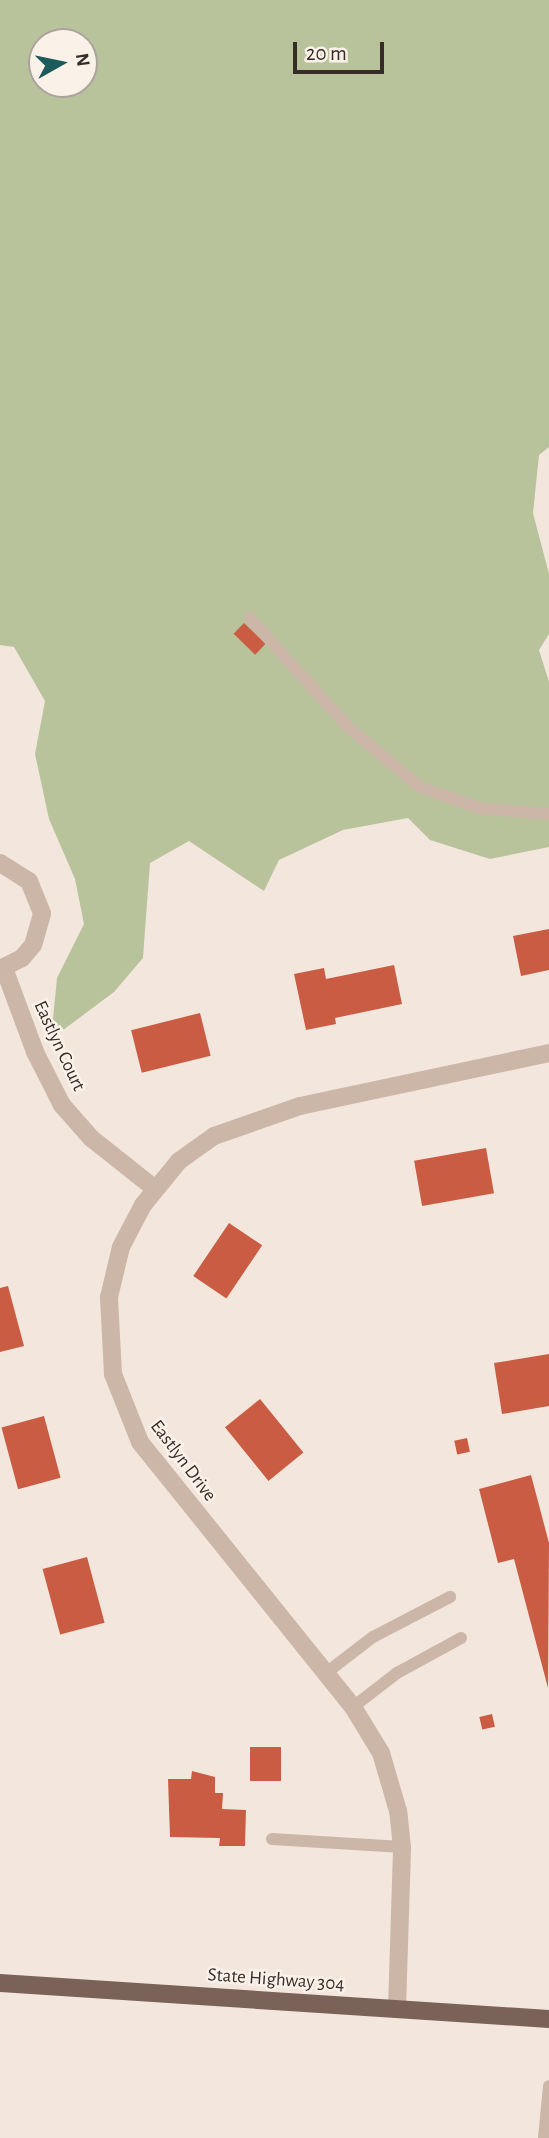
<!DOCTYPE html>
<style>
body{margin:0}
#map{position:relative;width:549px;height:2138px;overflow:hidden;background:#f3e7dd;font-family:"Alegreya Sans",sans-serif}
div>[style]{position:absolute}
.green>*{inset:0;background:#b8c39c}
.building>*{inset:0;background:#ca5c43;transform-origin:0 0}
.service>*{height:12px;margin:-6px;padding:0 6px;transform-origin:6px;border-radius:6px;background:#ccb6a8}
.minor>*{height:18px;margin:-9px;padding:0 9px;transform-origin:9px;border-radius:9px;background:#ccb6a8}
.primary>*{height:18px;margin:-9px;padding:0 9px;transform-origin:9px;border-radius:9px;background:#7b6259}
span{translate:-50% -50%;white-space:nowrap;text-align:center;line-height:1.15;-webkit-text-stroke:5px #faf2e9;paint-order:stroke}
.street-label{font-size:19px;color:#382c28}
.north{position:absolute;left:28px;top:28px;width:70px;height:70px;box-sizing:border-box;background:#faf2e9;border:2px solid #aca39c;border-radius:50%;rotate:81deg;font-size:19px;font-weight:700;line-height:28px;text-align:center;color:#382c28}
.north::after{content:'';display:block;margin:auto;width:24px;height:32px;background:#1c5b5c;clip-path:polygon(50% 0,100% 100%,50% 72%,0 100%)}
.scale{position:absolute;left:293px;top:42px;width:91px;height:32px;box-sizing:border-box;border:4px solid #382c28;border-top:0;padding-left:9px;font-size:21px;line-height:24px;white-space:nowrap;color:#382c28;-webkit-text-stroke:5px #faf2e9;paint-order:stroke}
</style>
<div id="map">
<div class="green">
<div style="clip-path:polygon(evenodd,0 0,549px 0,549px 447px,539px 455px,533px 513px,549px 574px,549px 634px,539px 650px,549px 682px,549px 847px,490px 859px,430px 840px,408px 818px,343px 830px,279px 860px,264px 891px,189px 841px,150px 863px,143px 958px,114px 992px,51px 1039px,57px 978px,84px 924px,75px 879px,49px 819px,35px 754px,45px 701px,14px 647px,0 645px,0 0,42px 42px,84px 42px,84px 84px,42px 84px,42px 42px)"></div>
</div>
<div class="building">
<div style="left:244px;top:623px;width:30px;height:15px;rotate:44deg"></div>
<div style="clip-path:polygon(549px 929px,549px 970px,521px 976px,513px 936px)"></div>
<div style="clip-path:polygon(394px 965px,402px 1004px,335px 1018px,336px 1024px,306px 1030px,294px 974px,324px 968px,326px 979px)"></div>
<div style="left:200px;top:1013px;width:44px;height:71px;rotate:76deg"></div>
<div style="left:486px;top:1148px;width:46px;height:73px;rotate:80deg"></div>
<div style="left:229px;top:1223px;width:40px;height:64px;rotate:34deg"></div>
<div style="clip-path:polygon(8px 1286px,24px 1346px,0 1352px,0 1288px)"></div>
<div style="clip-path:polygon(549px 1354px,549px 1406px,502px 1414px,494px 1363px)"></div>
<div style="left:260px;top:1399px;width:69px;height:45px;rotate:51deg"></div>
<div style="left:44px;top:1416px;width:64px;height:44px;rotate:75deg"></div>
<div style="left:467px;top:1438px;width:14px;height:13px;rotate:78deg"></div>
<div style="clip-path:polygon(531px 1475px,549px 1543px,548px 1688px,514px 1559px,498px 1563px,479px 1489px)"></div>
<div style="left:87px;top:1557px;width:68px;height:46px;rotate:75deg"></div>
<div style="left:492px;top:1714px;width:13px;height:13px;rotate:77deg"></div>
<div style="left:250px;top:1747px;width:31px;height:34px"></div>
<div style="clip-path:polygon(192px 1771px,215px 1777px,215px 1793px,223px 1793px,222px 1809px,246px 1810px,245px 1846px,219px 1846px,220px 1838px,170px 1837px,168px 1779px,191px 1779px)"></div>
</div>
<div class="service">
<div style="left:250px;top:618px;width:147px;rotate:48deg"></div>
<div style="left:348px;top:727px;width:94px;rotate:39.8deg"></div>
<div style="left:420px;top:787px;width:63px;rotate:19.6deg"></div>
<div style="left:479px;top:808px;width:70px;rotate:4.9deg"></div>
<div style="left:326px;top:1673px;width:59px;rotate:-37.5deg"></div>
<div style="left:373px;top:1637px;width:87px;rotate:-27.5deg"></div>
<div style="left:353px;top:1707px;width:56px;rotate:-37.7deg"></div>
<div style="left:397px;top:1673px;width:73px;rotate:-28.7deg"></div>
<div style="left:272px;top:1839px;width:130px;rotate:3.5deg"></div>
<div style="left:544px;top:2138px;width:52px;rotate:-84.5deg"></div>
</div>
<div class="minor">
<div style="left:0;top:863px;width:34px;rotate:32deg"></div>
<div style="left:29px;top:881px;width:35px;rotate:68deg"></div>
<div style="left:42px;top:914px;width:32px;rotate:106deg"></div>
<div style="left:33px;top:945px;width:17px;rotate:130deg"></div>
<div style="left:22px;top:958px;width:25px;rotate:153deg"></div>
<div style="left:4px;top:968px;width:90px;rotate:69.7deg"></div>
<div style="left:35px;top:1052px;width:59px;rotate:63deg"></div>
<div style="left:62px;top:1105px;width:44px;rotate:48.7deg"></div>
<div style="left:91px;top:1138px;width:80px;rotate:38.4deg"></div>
<div style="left:397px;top:2009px;width:162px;rotate:-88.2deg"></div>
<div style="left:402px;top:1847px;width:36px;rotate:-96deg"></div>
<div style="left:398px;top:1811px;width:60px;rotate:-106.3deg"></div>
<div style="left:381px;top:1753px;width:54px;rotate:-121.3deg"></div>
<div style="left:353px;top:1707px;width:340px;rotate:-128.8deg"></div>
<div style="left:140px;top:1442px;width:73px;rotate:-111.7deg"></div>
<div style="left:113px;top:1374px;width:77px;rotate:-93deg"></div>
<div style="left:109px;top:1297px;width:51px;rotate:-76.5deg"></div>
<div style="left:121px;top:1247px;width:47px;rotate:-62.4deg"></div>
<div style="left:143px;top:1205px;width:57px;rotate:-50.7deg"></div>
<div style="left:179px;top:1161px;width:43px;rotate:-35.5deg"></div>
<div style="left:214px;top:1136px;width:91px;rotate:-19.2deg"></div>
<div style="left:300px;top:1106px;width:255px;rotate:-12deg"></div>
</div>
<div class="primary">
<div style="left:0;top:1983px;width:550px;rotate:3.75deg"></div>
</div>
<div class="street-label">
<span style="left:59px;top:1046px;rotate:65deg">Eastlyn Court</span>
<span style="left:183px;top:1461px;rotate:53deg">Eastlyn Drive</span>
<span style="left:276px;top:1980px;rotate:4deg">State Highway 304</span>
</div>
<div class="north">N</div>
<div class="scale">20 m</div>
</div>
